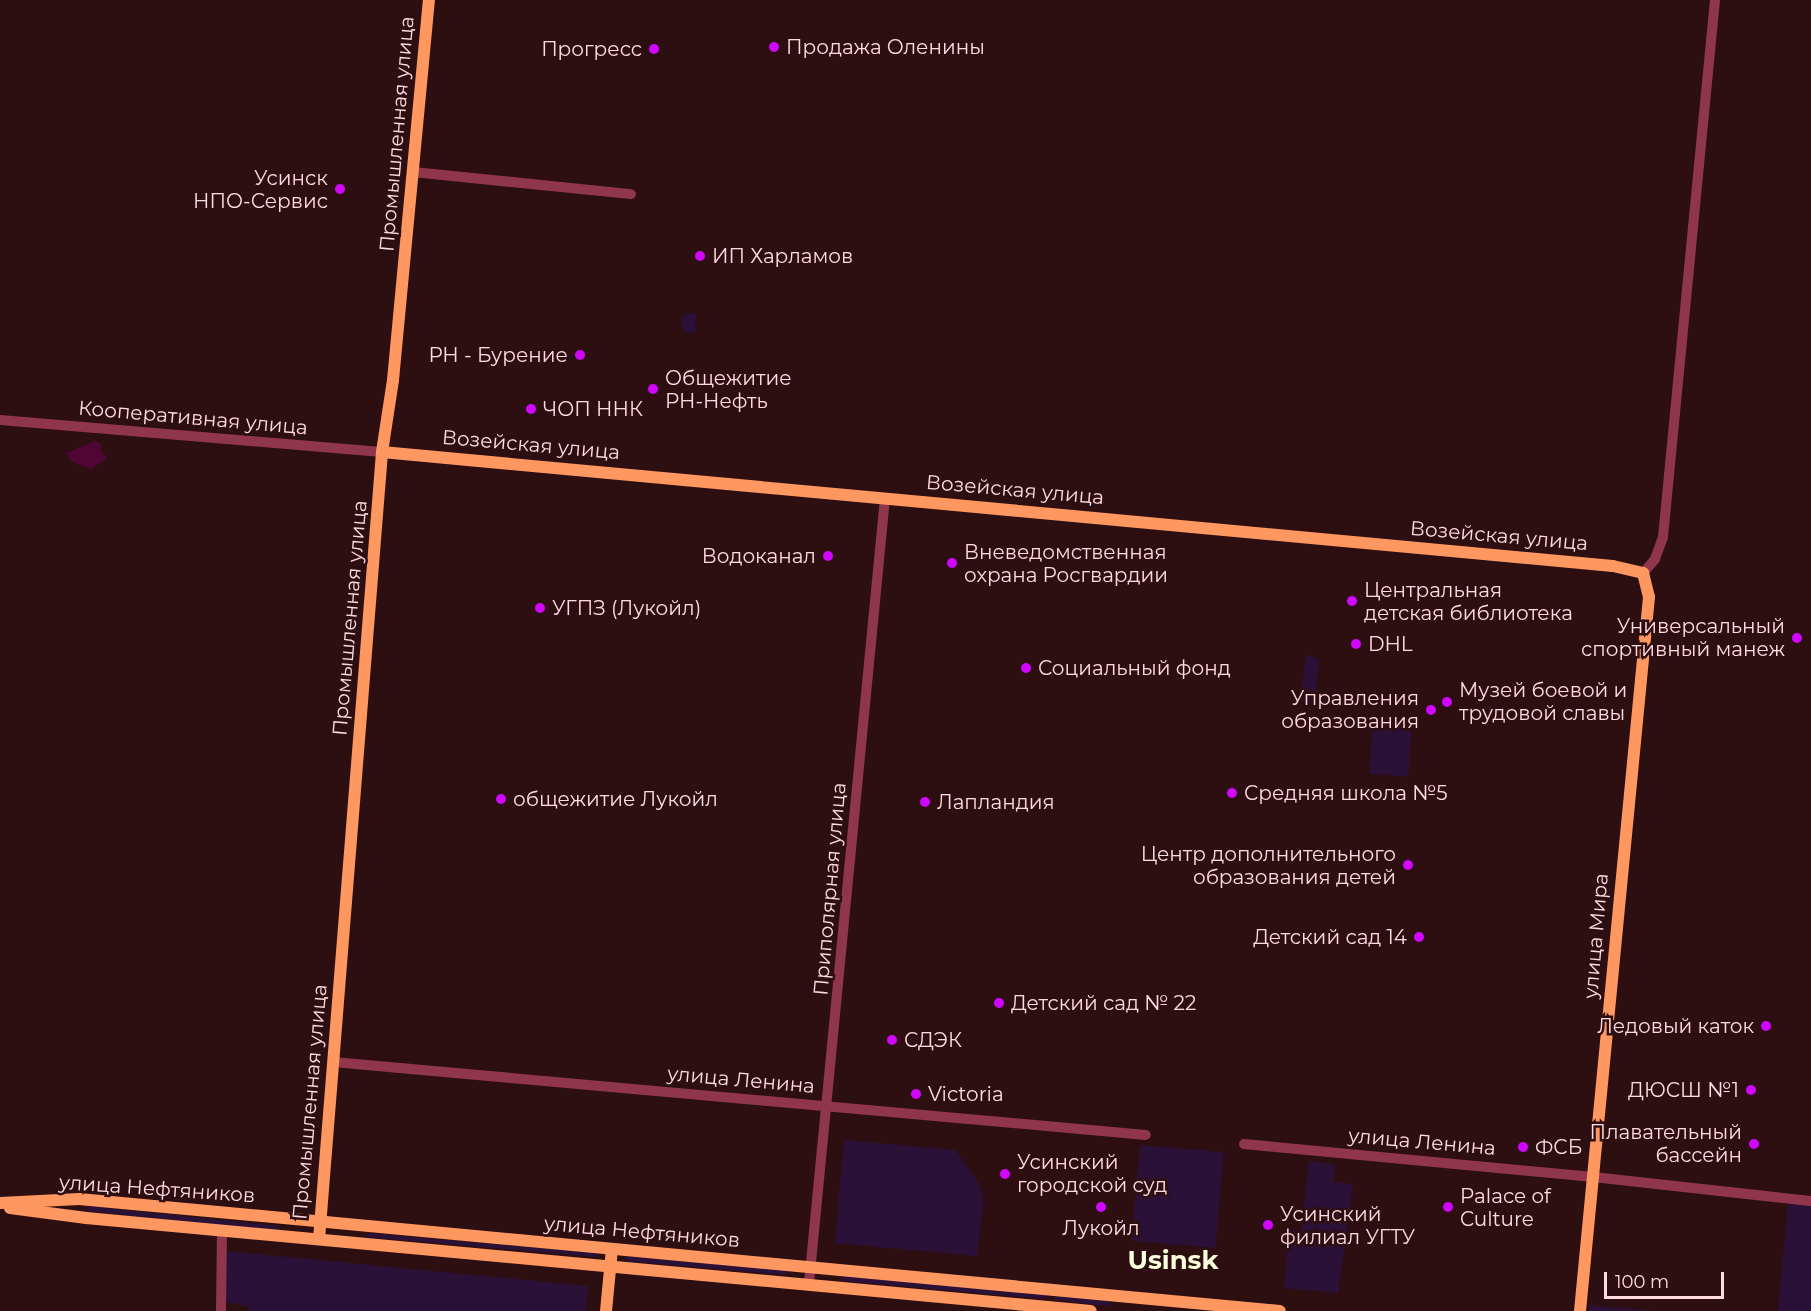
<!DOCTYPE html>
<meta charset="utf-8">
<style>
body{margin:0}
#map{position:relative;width:1811px;height:1311px;overflow:hidden;background:#2d0f12;font-family:Montserrat,sans-serif}
div>[style]{position:absolute}
.green>*{inset:0;background:#2b1137;transform-origin:0 0}
.water>*{inset:0;background:#4f0635}
.minor>*{height:10px;margin:-5px;padding:0 5px;transform-origin:5px;border-radius:5px;background:#90364c}
.major>*{height:12px;margin:-6px;padding:0 6px;transform-origin:6px;border-radius:6px;background:#ff9761}
.dots>*{width:16px;height:16px;translate:-50% -50%;box-sizing:border-box;border:3px solid #2d0f12;border-radius:50%}
span{translate:-50% -50%;white-space:nowrap;text-align:center;line-height:1.15;-webkit-text-stroke:5px #2d0f12;paint-order:stroke}
.poi-label{font-size:20px;color:#ffdae1}
.left{translate:0 -50%;text-align:left}
.right{translate:-100% -50%;text-align:right}
.street-label{font-size:20px;color:#ffdae1}
.district-label{font-size:26px;color:#fcffdc;font-weight:700}
.scale{position:absolute;left:1604px;top:1272px;width:120px;height:27px;box-sizing:border-box;border:3px solid #ffdae1;border-top:0;padding-left:8px;font-size:18px;line-height:21px;white-space:nowrap;color:#ffdae1;-webkit-text-stroke:4px #2d0f12;paint-order:stroke}
</style>
<div id="map">
<div class="green">
<div style="clip-path:polygon(689px 313px,696px 313px,695px 333px,685px 332px,681px 328px,683px 315px)"></div>
<div style="clip-path:polygon(1309px 655px,1319px 659px,1315px 702px,1312px 704px,1303px 703px,1301px 700px,1305px 658px)"></div>
<div style="left:1373px;top:721px;width:39px;height:53px;rotate:4deg"></div>
<div style="clip-path:polygon(844px 1140px,956px 1150px,979px 1184px,984px 1198px,977px 1256px,835px 1243px)"></div>
<div style="left:1140px;top:1145px;width:84px;height:96px;rotate:5deg"></div>
<div style="clip-path:polygon(1309px 1161px,1335px 1164px,1333px 1182px,1353px 1184px,1338px 1293px,1284px 1288px,1290px 1230px,1301px 1231px)"></div>
<div style="clip-path:polygon(1788px 1202px,1811px 1204px,1811px 1311px,1778px 1311px)"></div>
<div style="left:87px;top:1206px;width:192px;height:5px;rotate:6deg"></div>
<div style="left:367px;top:1233px;width:231px;height:4px;rotate:5deg"></div>
<div style="clip-path:polygon(226px 1251px,588px 1286px,586px 1311px,248px 1311px,248px 1306px,224px 1302px)"></div>
<div style="left:626px;top:1256px;width:161px;height:5px;rotate:5deg"></div>
<div style="left:842px;top:1276px;width:205px;height:5px;rotate:5deg"></div>
<div style="clip-path:polygon(1055px 1296px,1110px 1301px,1109px 1306px,1055px 1300px)"></div>
<div style="clip-path:polygon(1589px 1305px,1652px 1311px,1589px 1311px)"></div>
</div>
<div class="water">
<div style="clip-path:polygon(95px 441px,101px 444px,101px 452px,107px 458px,91px 469px,71px 461px,66px 453px)"></div>
</div>
<div class="minor">
<div style="left:413px;top:172px;width:219px;rotate:5.8deg"></div>
<div style="left:0;top:420px;width:383px;rotate:4.8deg"></div>
<div style="left:1643px;top:573px;width:18px;rotate:-49deg"></div>
<div style="left:1655px;top:559px;width:23px;rotate:-70deg"></div>
<div style="left:1663px;top:537px;width:540px;rotate:-84.47deg"></div>
<div style="left:333px;top:1062px;width:816px;rotate:5.13deg"></div>
<div style="left:1244px;top:1144px;width:351px;rotate:5.4deg"></div>
<div style="left:1593px;top:1177px;width:219px;rotate:6.3deg"></div>
<div style="left:809px;top:1283px;width:789px;rotate:-84.47deg"></div>
<div style="left:221px;top:1311px;width:81px;rotate:-89.3deg"></div>
</div>
<div class="major">
<div style="left:382px;top:452px;width:1236px;rotate:5.29deg"></div>
<div style="left:1613px;top:566px;width:31px;rotate:13deg"></div>
<div style="left:1643px;top:573px;width:25px;rotate:76deg"></div>
<div style="left:1649px;top:597px;width:717px;rotate:95.52deg"></div>
<div style="left:0;top:1203px;width:79px;rotate:-2.9deg"></div>
<div style="left:79px;top:1199px;width:1206px;rotate:5.33deg"></div>
<div style="left:10px;top:1208px;width:77px;rotate:7.5deg"></div>
<div style="left:86px;top:1218px;width:1009px;rotate:5.29deg"></div>
<div style="left:319px;top:1239px;width:790px;rotate:-85.42deg"></div>
<div style="left:382px;top:452px;width:73px;rotate:-81.3deg"></div>
<div style="left:393px;top:380px;width:382px;rotate:-84.6deg"></div>
<div style="left:606px;top:1311px;width:62px;rotate:-84.5deg"></div>
</div>
<div class="dots">
<div style="left:774px;top:47px;background:#d006ff"></div>
<div style="left:654px;top:49px;background:#d006ff"></div>
<div style="left:340px;top:189px;background:#d006ff"></div>
<div style="left:700px;top:256px;background:#d006ff"></div>
<div style="left:580px;top:355px;background:#d006ff"></div>
<div style="left:653px;top:389px;background:#d006ff"></div>
<div style="left:531px;top:409px;background:#d006ff"></div>
<div style="left:828px;top:556px;background:#d006ff"></div>
<div style="left:952px;top:563px;background:#d006ff"></div>
<div style="left:1352px;top:601px;background:#d006ff"></div>
<div style="left:540px;top:608px;background:#d006ff"></div>
<div style="left:1797px;top:638px;background:#d006ff"></div>
<div style="left:1356px;top:644px;background:#d006ff"></div>
<div style="left:1026px;top:668px;background:#d006ff"></div>
<div style="left:1447px;top:702px;background:#d006ff"></div>
<div style="left:1431px;top:710px;background:#d006ff"></div>
<div style="left:1232px;top:793px;background:#d006ff"></div>
<div style="left:501px;top:799px;background:#d006ff"></div>
<div style="left:925px;top:802px;background:#d006ff"></div>
<div style="left:1408px;top:865px;background:#d006ff"></div>
<div style="left:1419px;top:937px;background:#d006ff"></div>
<div style="left:999px;top:1003px;background:#d006ff"></div>
<div style="left:1766px;top:1026px;background:#d006ff"></div>
<div style="left:892px;top:1040px;background:#d006ff"></div>
<div style="left:1751px;top:1090px;background:#d006ff"></div>
<div style="left:916px;top:1094px;background:#d006ff"></div>
<div style="left:1754px;top:1144px;background:#d006ff"></div>
<div style="left:1523px;top:1147px;background:#d006ff"></div>
<div style="left:1005px;top:1174px;background:#d006ff"></div>
<div style="left:1101px;top:1207px;background:#d006ff"></div>
<div style="left:1448px;top:1207px;background:#d006ff"></div>
<div style="left:1268px;top:1225px;background:#d006ff"></div>
</div>
<div class="poi-label">
<span class="left" style="left:786px;top:47px">Продажа Оленины</span>
<span class="right" style="left:642px;top:49px">Прогресс</span>
<span class="right" style="left:328px;top:190px">Усинск<br>НПО-Сервис</span>
<span class="left" style="left:712px;top:256px">ИП Харламов</span>
<span class="right" style="left:568px;top:355px">РН - Бурение</span>
<span class="left" style="left:665px;top:390px">Общежитие<br>РН-Нефть</span>
<span class="left" style="left:543px;top:409px">ЧОП ННК</span>
<span class="left" style="left:964px;top:564px">Вневедомственная<br>охрана Росгвардии</span>
<span class="right" style="left:816px;top:556px">Водоканал</span>
<span class="left" style="left:1364px;top:602px">Центральная<br>детская библиотека</span>
<span class="left" style="left:552px;top:608px">УГПЗ (Лукойл)</span>
<span class="right" style="left:1785px;top:638px">Универсальный<br>спортивный манеж</span>
<span class="left" style="left:1368px;top:644px">DHL</span>
<span class="left" style="left:1038px;top:668px">Социальный фонд</span>
<span class="left" style="left:1459px;top:702px">Музей боевой и<br>трудовой славы</span>
<span class="right" style="left:1419px;top:710px">Управления<br>образования</span>
<span class="left" style="left:1244px;top:793px">Средняя школа №5</span>
<span class="left" style="left:513px;top:799px">общежитие Лукойл</span>
<span class="left" style="left:937px;top:802px">Лапландия</span>
<span class="right" style="left:1396px;top:866px">Центр дополнительного<br>образования детей</span>
<span class="right" style="left:1407px;top:937px">Детский сад 14</span>
<span class="left" style="left:1011px;top:1003px">Детский сад № 22</span>
<span class="right" style="left:1754px;top:1026px">Ледовый каток</span>
<span class="left" style="left:904px;top:1040px">СДЭК</span>
<span class="right" style="left:1739px;top:1090px">ДЮСШ №1</span>
<span class="left" style="left:928px;top:1094px">Victoria</span>
<span class="right" style="left:1742px;top:1144px">Плавательный<br>бассейн</span>
<span class="left" style="left:1535px;top:1147px">ФСБ</span>
<span class="left" style="left:1017px;top:1174px">Усинский<br>городской суд</span>
<span class="left" style="left:1460px;top:1208px">Palace of<br>Culture</span>
<span class="left" style="left:1280px;top:1226px">Усинский<br>филиал УГТУ</span>
<span style="left:1101px;top:1228px">Лукойл</span>
</div>
<div class="street-label">
<span style="left:397px;top:134px;rotate:-85deg">Промышленная улица</span>
<span style="left:193px;top:418px;rotate:5deg">Кооперативная улица</span>
<span style="left:531px;top:445px;rotate:5deg">Возейская улица</span>
<span style="left:1015px;top:490px;rotate:5deg">Возейская улица</span>
<span style="left:1499px;top:536px;rotate:5deg">Возейская улица</span>
<span style="left:350px;top:618px;rotate:-85deg">Промышленная улица</span>
<span style="left:830px;top:889px;rotate:-85deg">Приполярная улица</span>
<span style="left:1596px;top:936px;rotate:-85deg">улица Мира</span>
<span style="left:741px;top:1080px;rotate:5deg">улица Ленина</span>
<span style="left:310px;top:1102px;rotate:-85deg">Промышленная улица</span>
<span style="left:1422px;top:1142px;rotate:5deg">улица Ленина</span>
<span style="left:157px;top:1189px;rotate:4deg">улица Нефтяников</span>
<span style="left:642px;top:1232px;rotate:5deg">улица Нефтяников</span>
</div>
<div class="district-label">
<span style="left:1173px;top:1261px">Usinsk</span>
</div>
<div class="scale">100 m</div>
</div>
